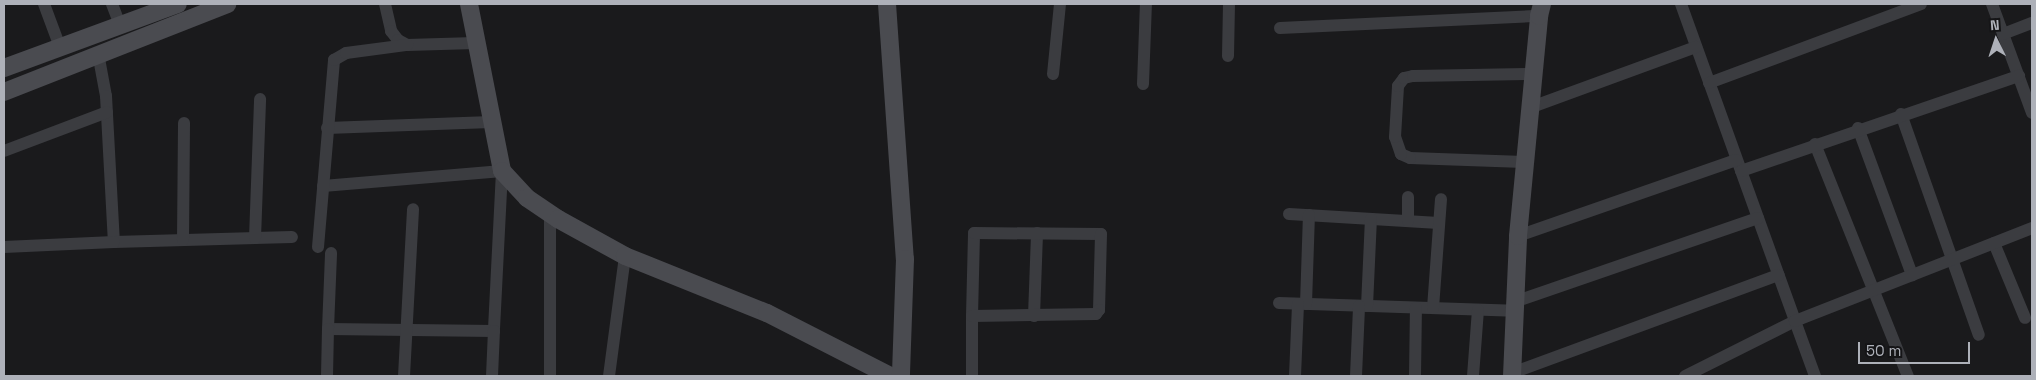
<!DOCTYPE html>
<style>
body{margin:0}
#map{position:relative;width:2036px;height:380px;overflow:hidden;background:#1a1a1c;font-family:"Space Grotesk",sans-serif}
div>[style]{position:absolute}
.street>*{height:12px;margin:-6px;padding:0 6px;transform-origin:6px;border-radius:6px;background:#3b3c40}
.secondary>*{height:18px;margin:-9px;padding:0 9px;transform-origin:9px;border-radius:9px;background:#4a4b50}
span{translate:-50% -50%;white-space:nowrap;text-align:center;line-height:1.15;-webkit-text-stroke:4px #151517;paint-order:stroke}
.frame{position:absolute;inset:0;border:5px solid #aeb1b9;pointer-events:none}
.north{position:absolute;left:1971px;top:15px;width:50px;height:50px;-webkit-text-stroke:4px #151517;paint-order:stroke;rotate:356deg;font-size:14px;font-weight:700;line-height:20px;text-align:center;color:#aeb1b9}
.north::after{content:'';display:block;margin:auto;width:18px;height:22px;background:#aeb1b9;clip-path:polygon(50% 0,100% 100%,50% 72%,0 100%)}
.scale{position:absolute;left:1858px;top:342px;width:112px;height:22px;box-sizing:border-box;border:2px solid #aeb1b9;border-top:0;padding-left:6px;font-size:15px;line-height:18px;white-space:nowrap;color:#aeb1b9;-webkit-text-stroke:4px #151517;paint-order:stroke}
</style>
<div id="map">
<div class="street">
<div style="left:44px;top:4px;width:46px;rotate:69.6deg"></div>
<div style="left:112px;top:4px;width:22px;rotate:69deg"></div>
<div style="left:385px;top:4px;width:28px;rotate:77deg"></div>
<div style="left:391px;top:31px;width:11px;rotate:52deg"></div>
<div style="left:398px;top:40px;width:10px;rotate:29deg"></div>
<div style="left:407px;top:45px;width:68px;rotate:-1.7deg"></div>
<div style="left:1681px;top:4px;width:337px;rotate:70.2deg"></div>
<div style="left:1795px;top:321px;width:123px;rotate:153.4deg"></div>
<div style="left:1992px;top:4px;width:116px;rotate:69.8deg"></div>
<div style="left:1280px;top:28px;width:259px;rotate:-2.7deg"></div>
<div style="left:2003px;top:34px;width:31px;rotate:-21deg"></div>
<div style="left:98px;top:53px;width:44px;rotate:79.5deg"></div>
<div style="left:106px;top:96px;width:146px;rotate:86.9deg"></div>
<div style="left:114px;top:242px;width:178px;rotate:-1.6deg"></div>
<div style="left:1228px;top:56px;width:52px;rotate:-88.9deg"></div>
<div style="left:1053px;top:74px;width:70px;rotate:-84.3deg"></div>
<div style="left:1709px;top:83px;width:226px;rotate:-20.4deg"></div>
<div style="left:1143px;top:84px;width:80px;rotate:-87.9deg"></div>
<div style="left:1529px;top:108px;width:178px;rotate:-20.1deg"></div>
<div style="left:1901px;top:114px;width:234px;rotate:70.6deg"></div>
<div style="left:327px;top:128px;width:164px;rotate:-2.1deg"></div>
<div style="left:1858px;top:128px;width:157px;rotate:69.8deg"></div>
<div style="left:1815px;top:144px;width:250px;rotate:68.2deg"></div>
<div style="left:4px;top:151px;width:110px;rotate:-20.7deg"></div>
<div style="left:1524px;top:162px;width:114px;rotate:-178deg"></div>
<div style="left:1410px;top:158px;width:10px;rotate:-156deg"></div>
<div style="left:1401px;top:154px;width:18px;rotate:-109deg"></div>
<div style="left:1395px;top:137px;width:51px;rotate:-86.6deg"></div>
<div style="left:1398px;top:86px;width:10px;rotate:-53deg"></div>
<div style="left:1404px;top:78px;width:9px;rotate:-13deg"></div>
<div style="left:1413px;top:76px;width:120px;rotate:-1deg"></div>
<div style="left:1741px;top:171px;width:294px;rotate:-18.9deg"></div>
<div style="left:323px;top:186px;width:180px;rotate:-4.8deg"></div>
<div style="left:502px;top:171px;width:160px;rotate:92.9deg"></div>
<div style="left:494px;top:331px;width:166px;rotate:-179.3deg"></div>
<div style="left:328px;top:329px;width:76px;rotate:-87.7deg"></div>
<div style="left:550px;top:213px;width:163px;rotate:90deg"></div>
<div style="left:1289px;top:214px;width:150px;rotate:3.4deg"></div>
<div style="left:1408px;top:221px;width:24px;rotate:-90deg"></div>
<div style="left:1518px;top:236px;width:231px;rotate:-19.2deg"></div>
<div style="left:255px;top:238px;width:139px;rotate:-87.9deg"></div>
<div style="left:183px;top:240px;width:117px;rotate:-89.5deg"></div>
<div style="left:1994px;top:243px;width:81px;rotate:67.5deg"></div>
<div style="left:4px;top:247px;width:110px;rotate:-2.6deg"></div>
<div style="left:318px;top:247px;width:188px;rotate:-85.1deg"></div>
<div style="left:334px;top:60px;width:14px;rotate:-30deg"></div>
<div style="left:346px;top:53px;width:62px;rotate:-7.5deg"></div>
<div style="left:1514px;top:302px;width:258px;rotate:-19deg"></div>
<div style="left:1279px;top:303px;width:235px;rotate:1.9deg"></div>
<div style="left:1306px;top:304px;width:89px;rotate:-88.1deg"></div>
<div style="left:1367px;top:306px;width:87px;rotate:-87.4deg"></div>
<div style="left:1433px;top:308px;width:109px;rotate:-85.8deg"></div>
<div style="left:1034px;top:316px;width:83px;rotate:-87.9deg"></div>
<div style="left:1512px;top:373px;width:284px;rotate:-20.2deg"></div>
<div style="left:327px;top:376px;width:47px;rotate:-88.8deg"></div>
<div style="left:404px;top:376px;width:167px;rotate:-86.9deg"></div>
<div style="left:492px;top:376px;width:45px;rotate:-87.5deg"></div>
<div style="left:609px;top:376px;width:121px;rotate:-82.4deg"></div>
<div style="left:972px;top:376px;width:60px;rotate:-90deg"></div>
<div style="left:972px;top:316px;width:83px;rotate:-88.6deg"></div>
<div style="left:974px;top:233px;width:127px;rotate:0.5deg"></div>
<div style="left:1101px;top:234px;width:76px;rotate:91.5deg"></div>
<div style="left:1099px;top:310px;width:5px;rotate:127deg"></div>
<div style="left:1096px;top:314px;width:124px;rotate:179.1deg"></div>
<div style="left:1295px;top:376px;width:72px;rotate:-87.6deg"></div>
<div style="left:1356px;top:376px;width:70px;rotate:-87.5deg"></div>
<div style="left:1415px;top:376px;width:68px;rotate:-89.2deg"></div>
<div style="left:1473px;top:376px;width:66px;rotate:-85.7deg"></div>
<div style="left:1815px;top:376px;width:59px;rotate:-110deg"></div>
<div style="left:1795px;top:321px;width:255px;rotate:-21.4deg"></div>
</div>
<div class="secondary">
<div style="left:469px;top:4px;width:170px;rotate:78.8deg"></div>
<div style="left:502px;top:171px;width:37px;rotate:47deg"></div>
<div style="left:527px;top:198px;width:37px;rotate:34deg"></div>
<div style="left:558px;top:219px;width:77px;rotate:28.9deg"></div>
<div style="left:625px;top:256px;width:153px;rotate:21.9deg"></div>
<div style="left:767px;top:313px;width:138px;rotate:27.1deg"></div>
<div style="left:887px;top:4px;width:256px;rotate:86deg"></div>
<div style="left:905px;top:259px;width:117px;rotate:92deg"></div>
<div style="left:4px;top:68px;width:185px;rotate:-20.2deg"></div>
<div style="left:4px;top:92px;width:240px;rotate:-21.5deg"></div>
<div style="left:1512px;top:376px;width:140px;rotate:-87.5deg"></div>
<div style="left:1518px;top:236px;width:221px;rotate:-84.5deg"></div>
<div style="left:1539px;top:16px;width:12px;rotate:-76deg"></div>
</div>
<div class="frame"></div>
<div class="north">N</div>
<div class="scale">50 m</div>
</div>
